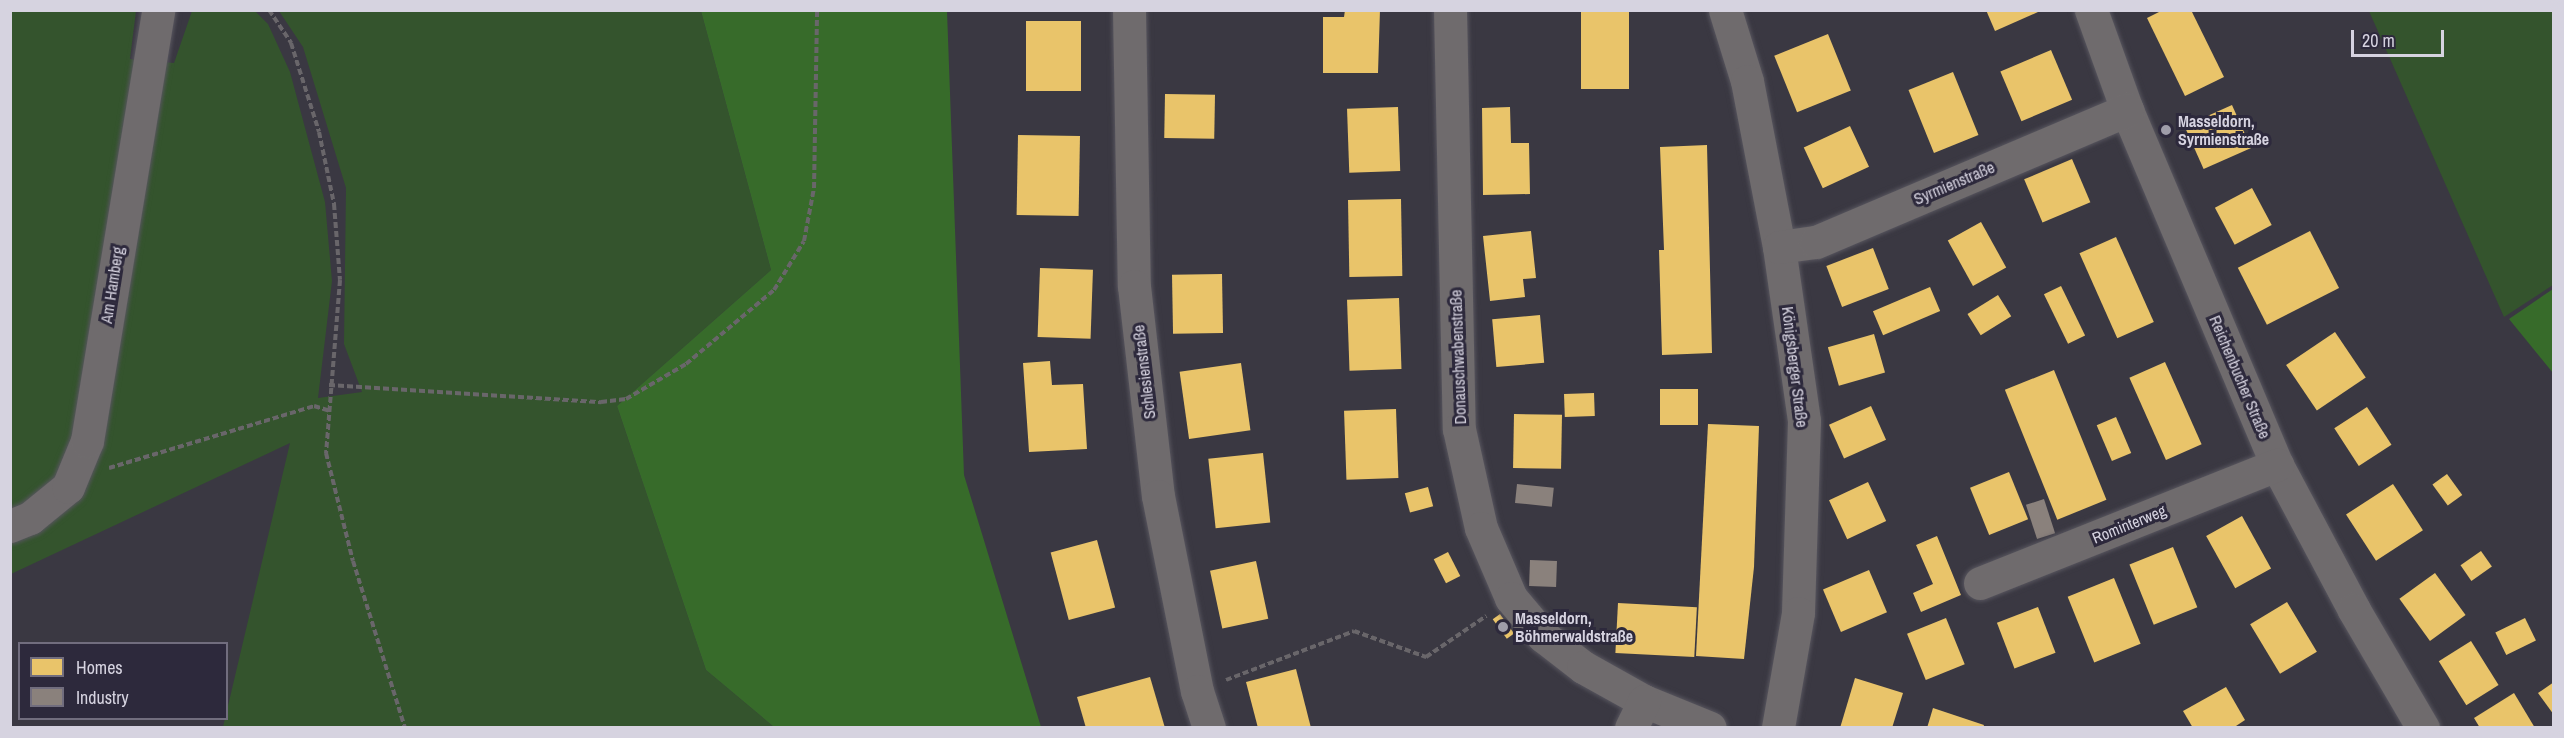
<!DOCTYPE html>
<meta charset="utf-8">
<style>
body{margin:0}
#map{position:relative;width:2564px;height:738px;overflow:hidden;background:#3a3842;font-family:"Archivo Narrow",sans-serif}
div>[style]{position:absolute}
.green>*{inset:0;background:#34542d}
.forest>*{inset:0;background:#376b2a}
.homes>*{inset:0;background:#e9c46a;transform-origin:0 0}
.industry>*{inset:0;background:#8a817c;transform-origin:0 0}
.path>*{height:4px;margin-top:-2px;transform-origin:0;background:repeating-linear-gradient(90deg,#69666a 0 6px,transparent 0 9px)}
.roads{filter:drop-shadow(0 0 2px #57555e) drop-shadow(0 0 2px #57555e)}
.minor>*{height:33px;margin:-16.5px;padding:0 16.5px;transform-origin:16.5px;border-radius:16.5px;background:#6f6b6d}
.dots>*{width:16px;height:16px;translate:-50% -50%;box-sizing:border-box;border:3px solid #2d293c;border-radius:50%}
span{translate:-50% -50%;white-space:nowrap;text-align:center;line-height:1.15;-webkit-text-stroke:6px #2d293c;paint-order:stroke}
.poi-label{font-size:16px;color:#d6d3e0;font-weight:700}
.left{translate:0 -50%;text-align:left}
.street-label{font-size:16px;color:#d6d3e0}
.frame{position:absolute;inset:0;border:12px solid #d6d3e0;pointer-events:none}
.legend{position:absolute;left:18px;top:642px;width:210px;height:78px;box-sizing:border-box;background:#2d293c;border:2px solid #716d7e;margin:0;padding:8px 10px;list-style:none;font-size:18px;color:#d6d3e0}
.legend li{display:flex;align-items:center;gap:12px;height:30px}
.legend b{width:30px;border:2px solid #716d7e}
.scale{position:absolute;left:2351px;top:30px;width:93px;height:27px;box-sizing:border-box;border:3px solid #d6d3e0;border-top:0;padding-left:8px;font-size:18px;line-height:21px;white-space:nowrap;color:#d6d3e0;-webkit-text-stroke:4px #2d293c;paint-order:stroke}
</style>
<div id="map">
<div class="green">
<div style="clip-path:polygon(11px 11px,136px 11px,130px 59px,174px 63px,192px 11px,255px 11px,268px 24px,290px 72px,325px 202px,332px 281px,318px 398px,362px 392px,344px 344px,346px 188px,303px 47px,279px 11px,701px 11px,771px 270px,617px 406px,706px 670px,774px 727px,223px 727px,290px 443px,11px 574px)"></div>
<div style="clip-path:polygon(2369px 11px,2553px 11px,2553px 285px,2504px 317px)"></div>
</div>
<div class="forest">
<div style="clip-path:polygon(701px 11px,947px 11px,964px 475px,1041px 727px,774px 727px,706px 670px,617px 406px,771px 270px)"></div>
<div style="clip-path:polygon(2553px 289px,2553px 373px,2509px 319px)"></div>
</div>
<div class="homes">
<div style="clip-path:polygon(1345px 10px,1380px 10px,1378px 73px,1323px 73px,1323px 17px,1344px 17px)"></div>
<div style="left:1581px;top:10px;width:48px;height:79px"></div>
<div style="clip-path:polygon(1986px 10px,2037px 10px,2038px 12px,1995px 31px)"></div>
<div style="clip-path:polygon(2163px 10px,2191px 10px,2224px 77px,2185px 96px,2147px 18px)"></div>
<div style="left:1026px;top:21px;width:55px;height:70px"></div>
<div style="left:1828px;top:34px;width:61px;height:58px;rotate:68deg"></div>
<div style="left:2051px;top:50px;width:54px;height:55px;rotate:67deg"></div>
<div style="left:1953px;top:72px;width:68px;height:48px;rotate:68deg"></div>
<div style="left:1165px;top:94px;width:50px;height:44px;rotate:1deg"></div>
<div style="left:2232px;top:105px;width:47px;height:52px;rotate:66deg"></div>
<div style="left:1398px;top:107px;width:64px;height:51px;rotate:88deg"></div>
<div style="clip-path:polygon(1510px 107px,1511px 143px,1529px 143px,1530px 194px,1483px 195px,1482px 108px)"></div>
<div style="left:1850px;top:126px;width:45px;height:51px;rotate:65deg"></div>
<div style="left:1018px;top:135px;width:62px;height:80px;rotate:1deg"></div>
<div style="clip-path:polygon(1707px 145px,1712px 353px,1662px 355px,1659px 250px,1664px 250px,1660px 147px)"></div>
<div style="left:2072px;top:159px;width:47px;height:52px;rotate:67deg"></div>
<div style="left:2252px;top:188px;width:42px;height:42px;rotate:62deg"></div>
<div style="left:1401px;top:199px;width:77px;height:53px;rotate:89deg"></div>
<div style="left:1981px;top:222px;width:52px;height:38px;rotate:61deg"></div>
<div style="clip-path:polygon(1531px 231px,1536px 278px,1523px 279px,1525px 297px,1490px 301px,1483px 236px)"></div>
<div style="left:2310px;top:231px;width:64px;height:81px;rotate:63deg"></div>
<div style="left:2116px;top:237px;width:93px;height:40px;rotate:66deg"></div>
<div style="left:1873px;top:248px;width:44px;height:50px;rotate:69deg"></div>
<div style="left:1040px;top:268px;width:53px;height:69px;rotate:2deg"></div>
<div style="left:1222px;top:274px;width:59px;height:50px;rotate:89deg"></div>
<div style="left:2061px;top:286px;width:55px;height:19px;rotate:64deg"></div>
<div style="left:1930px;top:287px;width:26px;height:62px;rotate:67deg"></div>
<div style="left:1998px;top:295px;width:25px;height:36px;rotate:58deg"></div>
<div style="left:1399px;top:298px;width:71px;height:52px;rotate:88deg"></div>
<div style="left:1540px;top:315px;width:48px;height:48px;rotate:85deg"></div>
<div style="left:2335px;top:332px;width:55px;height:59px;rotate:56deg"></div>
<div style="left:1874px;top:334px;width:40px;height:48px;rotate:74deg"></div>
<div style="clip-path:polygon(1050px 361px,1052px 385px,1083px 384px,1087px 449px,1029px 452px,1023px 363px)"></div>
<div style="left:2165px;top:362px;width:90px;height:39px;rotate:66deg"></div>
<div style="left:1241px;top:363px;width:68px;height:62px;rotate:82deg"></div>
<div style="left:2054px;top:370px;width:140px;height:53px;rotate:68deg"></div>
<div style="left:1698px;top:389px;width:36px;height:38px;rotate:90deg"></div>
<div style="left:1594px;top:393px;width:23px;height:30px;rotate:88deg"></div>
<div style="left:1871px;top:406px;width:37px;height:46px;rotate:66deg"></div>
<div style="left:2367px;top:407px;width:45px;height:39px;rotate:57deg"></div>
<div style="left:1396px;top:409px;width:69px;height:52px;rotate:88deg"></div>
<div style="left:1514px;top:414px;width:48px;height:54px;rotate:1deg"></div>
<div style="left:2116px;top:417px;width:39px;height:21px;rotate:67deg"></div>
<div style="clip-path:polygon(1708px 424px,1759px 426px,1754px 567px,1744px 659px,1696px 656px)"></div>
<div style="left:1263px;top:453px;width:70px;height:55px;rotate:84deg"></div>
<div style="left:2009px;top:472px;width:51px;height:42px;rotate:68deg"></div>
<div style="left:2447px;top:474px;width:26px;height:18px;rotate:54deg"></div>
<div style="left:1868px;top:482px;width:43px;height:43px;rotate:65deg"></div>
<div style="left:2393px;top:484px;width:55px;height:56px;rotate:57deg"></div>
<div style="left:1428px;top:487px;width:20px;height:24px;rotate:75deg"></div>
<div style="left:2242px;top:516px;width:60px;height:41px;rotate:61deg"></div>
<div style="clip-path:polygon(1937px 536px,1961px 595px,1921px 612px,1913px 593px,1933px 584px,1916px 545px)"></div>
<div style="left:1097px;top:540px;width:70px;height:48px;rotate:75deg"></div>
<div style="left:2173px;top:547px;width:65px;height:47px;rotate:68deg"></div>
<div style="left:2481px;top:551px;width:19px;height:25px;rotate:55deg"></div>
<div style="left:1448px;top:552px;width:27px;height:16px;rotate:63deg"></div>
<div style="left:1256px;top:561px;width:59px;height:47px;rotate:78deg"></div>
<div style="left:1869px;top:570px;width:46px;height:50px;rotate:67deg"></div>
<div style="left:2435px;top:573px;width:52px;height:44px;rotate:54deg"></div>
<div style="left:2114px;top:578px;width:71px;height:50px;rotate:68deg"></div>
<div style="left:2287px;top:602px;width:58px;height:43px;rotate:59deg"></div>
<div style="left:1618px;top:603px;width:79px;height:50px;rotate:3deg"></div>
<div style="left:2038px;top:607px;width:49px;height:44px;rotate:69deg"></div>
<div style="left:1500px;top:614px;width:24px;height:9px;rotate:54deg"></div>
<div style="left:1946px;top:618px;width:50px;height:42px;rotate:68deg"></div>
<div style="left:2525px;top:618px;width:25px;height:33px;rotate:64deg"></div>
<div style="left:2471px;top:641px;width:52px;height:38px;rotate:58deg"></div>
<div style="clip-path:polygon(1296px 669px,1311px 728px,1258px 728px,1246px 682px)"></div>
<div style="clip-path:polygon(1150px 677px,1165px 728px,1086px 728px,1077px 697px)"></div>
<div style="clip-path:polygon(1855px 678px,1903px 693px,1892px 728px,1840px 728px)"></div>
<div style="clip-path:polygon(2554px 682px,2554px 715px,2538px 693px)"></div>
<div style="clip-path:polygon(2226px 687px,2245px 720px,2233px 728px,2193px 728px,2183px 711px)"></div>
<div style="clip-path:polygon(2514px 693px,2535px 728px,2480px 728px,2474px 718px)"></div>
<div style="clip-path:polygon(1933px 708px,1984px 725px,1983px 728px,1927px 728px)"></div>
</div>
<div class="industry">
<div style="left:1517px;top:484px;width:37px;height:19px;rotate:6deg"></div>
<div style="left:2044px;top:499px;width:36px;height:19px;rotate:72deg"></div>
<div style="left:1530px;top:560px;width:27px;height:26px;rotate:2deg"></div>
</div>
<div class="path">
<div style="left:269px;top:10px;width:40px;rotate:56deg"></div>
<div style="left:291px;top:43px;width:93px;rotate:72.5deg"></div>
<div style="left:319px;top:132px;width:74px;rotate:78.2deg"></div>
<div style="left:334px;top:204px;width:76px;rotate:85.5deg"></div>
<div style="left:340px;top:280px;width:174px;rotate:94.6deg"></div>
<div style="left:326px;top:453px;width:111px;rotate:76deg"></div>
<div style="left:353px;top:561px;width:175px;rotate:72.7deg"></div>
<div style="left:329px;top:385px;width:273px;rotate:3.6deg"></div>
<div style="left:601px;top:402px;width:25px;rotate:-7deg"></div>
<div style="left:626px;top:399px;width:69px;rotate:-30.3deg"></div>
<div style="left:686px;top:364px;width:115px;rotate:-40.1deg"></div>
<div style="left:774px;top:290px;width:57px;rotate:-58.5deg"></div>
<div style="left:804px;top:241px;width:54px;rotate:-79.3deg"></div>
<div style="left:814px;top:188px;width:178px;rotate:-89deg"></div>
<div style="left:109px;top:468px;width:214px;rotate:-16.8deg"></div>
<div style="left:314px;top:406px;width:17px;rotate:17deg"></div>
<div style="left:1226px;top:680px;width:137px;rotate:-20.9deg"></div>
<div style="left:1354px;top:631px;width:77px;rotate:19.9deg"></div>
<div style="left:1426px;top:657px;width:73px;rotate:-34.3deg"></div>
</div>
<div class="roads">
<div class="minor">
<div style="left:1129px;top:10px;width:276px;rotate:89deg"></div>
<div style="left:1134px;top:286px;width:211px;rotate:83.5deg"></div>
<div style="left:1158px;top:496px;width:199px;rotate:78.7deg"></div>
<div style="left:1197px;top:691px;width:39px;rotate:72deg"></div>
<div style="left:1450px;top:10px;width:419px;rotate:88.8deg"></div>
<div style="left:1459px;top:429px;width:101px;rotate:77.5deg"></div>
<div style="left:1481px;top:528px;width:76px;rotate:66.8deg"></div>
<div style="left:1511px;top:598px;width:50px;rotate:49.9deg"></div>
<div style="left:1543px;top:636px;width:51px;rotate:37.8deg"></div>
<div style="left:1583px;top:667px;width:70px;rotate:29.1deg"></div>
<div style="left:1644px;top:701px;width:71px;rotate:22.2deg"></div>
<div style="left:1725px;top:10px;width:74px;rotate:72.8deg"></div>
<div style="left:1747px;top:81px;width:169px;rotate:79.1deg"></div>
<div style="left:1779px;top:247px;width:176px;rotate:81.8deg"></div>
<div style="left:1804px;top:421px;width:192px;rotate:91.8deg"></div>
<div style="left:1798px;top:613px;width:117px;rotate:99.9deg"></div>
<div style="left:2091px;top:10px;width:106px;rotate:70.2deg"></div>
<div style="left:2127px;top:110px;width:385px;rotate:67.1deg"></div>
<div style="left:2277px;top:465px;width:164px;rotate:62deg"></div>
<div style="left:2354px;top:610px;width:137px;rotate:59.7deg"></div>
<div style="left:1779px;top:247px;width:37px;rotate:-8deg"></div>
<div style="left:1816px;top:242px;width:338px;rotate:-23deg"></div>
<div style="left:10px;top:526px;width:22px;rotate:-22deg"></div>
<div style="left:30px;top:518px;width:49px;rotate:-39.2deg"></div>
<div style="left:68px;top:487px;width:50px;rotate:-67.6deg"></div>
<div style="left:87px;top:441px;width:437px;rotate:-80.6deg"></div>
<div style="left:1980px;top:583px;width:320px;rotate:-21.7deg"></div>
<div style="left:1631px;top:728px;width:30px;rotate:-64deg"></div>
</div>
</div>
<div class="dots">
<div style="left:2166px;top:130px;background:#9f9da9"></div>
<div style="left:1503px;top:627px;background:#9f9da9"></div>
</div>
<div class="poi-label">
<span class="left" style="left:2178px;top:130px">Masseldorn,<br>Syrmienstraße</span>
<span class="left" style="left:1515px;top:627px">Masseldorn,<br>Böhmerwaldstraße</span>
</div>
<div class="street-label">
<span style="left:1954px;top:183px;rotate:-23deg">Syrmienstraße</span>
<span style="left:112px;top:285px;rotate:-81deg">Am Hamberg</span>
<span style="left:1458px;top:357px;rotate:-92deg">Donauschwabenstraße</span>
<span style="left:1795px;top:367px;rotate:83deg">Königsberger Straße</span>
<span style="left:1144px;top:372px;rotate:-97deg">Schlesienstraße</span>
<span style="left:2240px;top:377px;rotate:67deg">Reichenbucher Straße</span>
<span style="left:2129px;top:524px;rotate:-22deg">Rominterweg</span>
</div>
<div class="frame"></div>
<ul class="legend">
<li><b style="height:16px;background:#e9c46a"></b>Homes</li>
<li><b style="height:16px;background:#8a817c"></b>Industry</li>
</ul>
<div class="scale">20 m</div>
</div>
